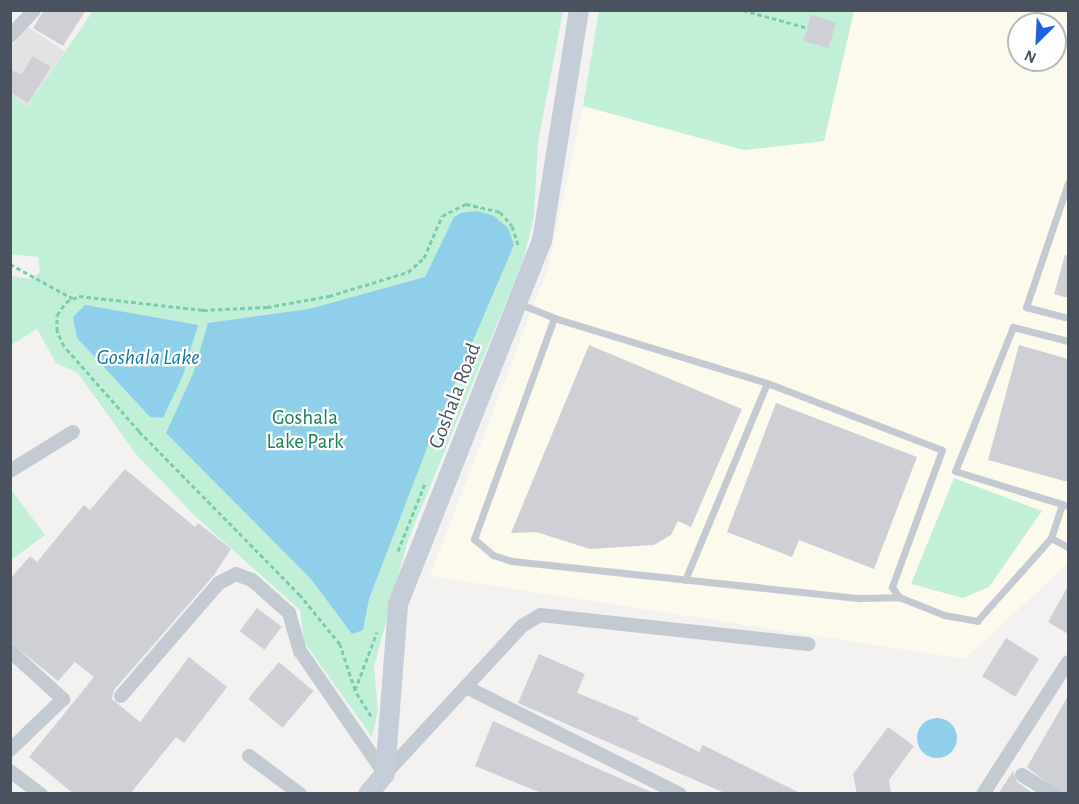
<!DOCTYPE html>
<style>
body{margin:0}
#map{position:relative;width:1079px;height:804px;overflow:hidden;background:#f3f2f1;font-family:"Alegreya Sans",sans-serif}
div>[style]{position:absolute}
.commercial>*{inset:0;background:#fcf9ed}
.education>*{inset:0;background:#e4e3e3}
.green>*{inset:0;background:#c2efd8}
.water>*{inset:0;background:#90cfea}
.round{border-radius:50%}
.building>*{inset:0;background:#ced0d5;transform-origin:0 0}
.path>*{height:3px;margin-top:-1.5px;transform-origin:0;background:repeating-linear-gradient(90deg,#7bccac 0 4.5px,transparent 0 7.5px)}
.lane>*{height:7px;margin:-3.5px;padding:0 3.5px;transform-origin:3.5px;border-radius:3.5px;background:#c3cad2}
.street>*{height:14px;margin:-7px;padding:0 7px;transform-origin:7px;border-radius:7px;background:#c3cad2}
.secondary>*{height:20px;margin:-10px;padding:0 10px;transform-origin:10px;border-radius:10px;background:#c5cdd9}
span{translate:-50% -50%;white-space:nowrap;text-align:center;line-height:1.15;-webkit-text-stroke:4.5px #fff;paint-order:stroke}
.street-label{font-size:21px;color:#49525e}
.park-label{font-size:21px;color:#1a8057}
.water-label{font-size:22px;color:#107baa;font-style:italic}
.frame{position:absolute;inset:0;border:12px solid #49525e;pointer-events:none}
.north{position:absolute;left:1007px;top:12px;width:60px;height:60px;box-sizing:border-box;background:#fff;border:2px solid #b6babf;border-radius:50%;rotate:204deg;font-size:16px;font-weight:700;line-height:24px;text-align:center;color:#49525e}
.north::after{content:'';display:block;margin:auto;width:21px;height:27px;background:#1e61e0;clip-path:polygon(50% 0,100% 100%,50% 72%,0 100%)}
</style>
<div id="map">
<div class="commercial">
<div style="clip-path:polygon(evenodd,854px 11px,1068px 11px,1068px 563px,965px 659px,430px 576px,548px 268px,583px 106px,744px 150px,824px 141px,854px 11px,1019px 24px,1055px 24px,1055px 60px,1019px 60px,1019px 24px)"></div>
</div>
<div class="education">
<div style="clip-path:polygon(28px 27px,65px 51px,27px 107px,11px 96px,11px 46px)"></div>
</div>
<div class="green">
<div style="clip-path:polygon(93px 11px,563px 11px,538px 142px,534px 217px,523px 261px,408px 540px,374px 667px,378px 710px,372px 737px,304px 642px,300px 610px,196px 517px,136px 454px,78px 373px,56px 363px,37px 329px,11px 345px,11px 276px,31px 279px,40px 272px,38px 257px,11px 254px,11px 96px,27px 107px)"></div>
<div style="clip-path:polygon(599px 11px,854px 11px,824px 141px,744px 150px,583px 106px)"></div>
<div style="clip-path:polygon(954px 478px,1042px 511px,989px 587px,963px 598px,911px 584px)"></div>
<div style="clip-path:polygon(10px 488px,45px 535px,11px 560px,10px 560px)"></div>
</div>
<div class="water">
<div style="clip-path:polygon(461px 213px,478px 211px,494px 216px,508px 228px,514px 245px,427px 448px,369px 599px,363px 630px,352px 634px,311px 579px,166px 433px,193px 374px,208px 323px,309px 309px,425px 277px,454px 217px)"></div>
<div style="clip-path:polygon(85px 305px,198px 325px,183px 375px,163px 418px,150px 417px,77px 338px,73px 317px)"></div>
<div class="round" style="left:917px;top:718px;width:40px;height:40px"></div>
</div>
<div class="building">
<div style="clip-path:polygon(44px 10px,86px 10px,63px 46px,33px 28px)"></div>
<div style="left:811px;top:15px;width:26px;height:27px;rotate:16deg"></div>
<div style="clip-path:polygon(33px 56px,51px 67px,28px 103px,10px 92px,10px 69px,21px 75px)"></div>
<div style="clip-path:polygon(1065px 255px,1068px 256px,1068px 298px,1054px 294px)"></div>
<div style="clip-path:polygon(589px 345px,742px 409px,691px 527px,678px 521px,671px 535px,654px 545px,590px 549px,536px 532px,511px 533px)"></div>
<div style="clip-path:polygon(1019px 345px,1068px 359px,1068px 482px,988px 460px)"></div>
<div style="clip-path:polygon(776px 403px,917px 457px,874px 569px,799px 540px,792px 557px,727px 532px)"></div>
<div style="clip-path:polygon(125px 469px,195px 527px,198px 523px,231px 549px,214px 575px,114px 690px,112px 699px,140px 722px,189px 657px,227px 687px,184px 743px,176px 737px,130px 794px,74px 794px,29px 757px,94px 677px,75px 662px,58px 681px,10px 642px,10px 579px,30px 556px,37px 562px,84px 505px,90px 510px)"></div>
<div style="clip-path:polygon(1068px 586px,1068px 634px,1048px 622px)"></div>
<div style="left:257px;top:608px;width:31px;height:29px;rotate:37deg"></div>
<div style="left:1006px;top:638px;width:39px;height:45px;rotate:32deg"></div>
<div style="clip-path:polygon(539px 654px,585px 674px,577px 693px,639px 718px,637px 721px,699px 752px,703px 745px,802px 794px,727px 794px,518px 703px)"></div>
<div style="left:279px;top:662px;width:45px;height:48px;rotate:40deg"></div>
<div style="clip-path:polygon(1068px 696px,1068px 794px,1061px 794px,1027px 767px)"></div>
<div style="clip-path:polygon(493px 721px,587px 764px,656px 794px,544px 794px,475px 766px)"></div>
<div style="clip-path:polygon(888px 727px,914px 746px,889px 780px,891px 794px,857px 794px,853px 774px)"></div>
<div style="clip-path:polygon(1013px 771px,1017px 782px,1034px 794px,998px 794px)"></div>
</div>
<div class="path">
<div style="left:743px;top:10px;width:67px;rotate:15.5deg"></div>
<div style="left:10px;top:264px;width:71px;rotate:28.7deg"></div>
<div style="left:398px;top:551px;width:75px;rotate:-68.2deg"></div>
<div style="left:355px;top:690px;width:62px;rotate:-69.2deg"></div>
<div style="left:371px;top:716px;width:31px;rotate:-122deg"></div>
<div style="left:355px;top:690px;width:48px;rotate:-108.1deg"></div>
<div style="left:340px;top:644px;width:63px;rotate:-129.2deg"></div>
<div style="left:300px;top:595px;width:230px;rotate:-134.5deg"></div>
<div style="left:139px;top:431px;width:113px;rotate:-131.4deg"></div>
<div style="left:64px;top:346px;width:17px;rotate:-115deg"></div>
<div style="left:57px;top:331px;width:16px;rotate:-90deg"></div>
<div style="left:57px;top:315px;width:16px;rotate:-55deg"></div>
<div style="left:66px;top:302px;width:14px;rotate:-25deg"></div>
<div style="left:79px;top:296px;width:125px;rotate:6.4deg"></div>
<div style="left:203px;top:310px;width:64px;rotate:-2.7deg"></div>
<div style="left:267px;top:307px;width:63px;rotate:-10.1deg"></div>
<div style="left:329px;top:296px;width:83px;rotate:-16.9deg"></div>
<div style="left:408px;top:272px;width:21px;rotate:-41deg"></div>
<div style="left:424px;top:258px;width:46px;rotate:-66.8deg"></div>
<div style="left:442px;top:216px;width:27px;rotate:-27deg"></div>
<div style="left:466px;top:204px;width:35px;rotate:13deg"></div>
<div style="left:500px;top:212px;width:18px;rotate:49deg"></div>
<div style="left:512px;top:226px;width:22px;rotate:72deg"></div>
</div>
<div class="lane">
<div style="left:1068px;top:183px;width:131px;rotate:108.7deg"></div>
<div style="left:1026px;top:307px;width:43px;rotate:14.7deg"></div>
<div style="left:520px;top:304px;width:37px;rotate:22deg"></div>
<div style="left:1068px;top:341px;width:57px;rotate:-165.7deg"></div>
<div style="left:1013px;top:327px;width:155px;rotate:111.9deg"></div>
<div style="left:955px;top:471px;width:118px;rotate:17.2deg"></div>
<div style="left:767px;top:383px;width:223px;rotate:-163deg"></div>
<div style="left:554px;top:318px;width:235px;rotate:109.9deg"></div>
<div style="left:474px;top:539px;width:25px;rotate:40deg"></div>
<div style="left:493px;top:555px;width:20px;rotate:18deg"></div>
<div style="left:512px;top:561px;width:350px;rotate:6.1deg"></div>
<div style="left:860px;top:598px;width:39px;rotate:-1deg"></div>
<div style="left:1051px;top:538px;width:36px;rotate:-72deg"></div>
<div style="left:685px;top:580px;width:213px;rotate:-67.4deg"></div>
<div style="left:767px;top:383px;width:187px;rotate:20.9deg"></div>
<div style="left:942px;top:450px;width:146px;rotate:110.1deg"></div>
<div style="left:892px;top:587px;width:12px;rotate:55deg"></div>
<div style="left:899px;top:597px;width:48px;rotate:21.8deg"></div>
<div style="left:944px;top:615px;width:34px;rotate:10deg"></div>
<div style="left:977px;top:621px;width:111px;rotate:-48.3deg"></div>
<div style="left:1051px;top:538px;width:19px;rotate:28deg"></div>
</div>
<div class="street">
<div style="left:10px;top:36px;width:35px;rotate:-47deg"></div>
<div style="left:10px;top:471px;width:74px;rotate:-31.8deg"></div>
<div style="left:10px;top:651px;width:72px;rotate:42.2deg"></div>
<div style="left:63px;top:699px;width:74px;rotate:136.1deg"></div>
<div style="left:466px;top:687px;width:239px;rotate:26.6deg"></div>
<div style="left:121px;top:696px;width:150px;rotate:-49.1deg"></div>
<div style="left:219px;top:583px;width:19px;rotate:-28deg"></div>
<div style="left:236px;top:574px;width:17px;rotate:21deg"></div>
<div style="left:252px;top:580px;width:50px;rotate:41.7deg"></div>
<div style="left:289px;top:613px;width:40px;rotate:74deg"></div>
<div style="left:300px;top:651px;width:150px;rotate:55.4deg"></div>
<div style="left:385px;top:774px;width:202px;rotate:-47.2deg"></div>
<div style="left:522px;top:626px;width:21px;rotate:-31deg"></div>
<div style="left:540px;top:615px;width:270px;rotate:6.2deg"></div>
<div style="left:249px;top:756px;width:64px;rotate:36.7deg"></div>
<div style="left:10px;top:771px;width:39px;rotate:37deg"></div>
<div style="left:1022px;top:775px;width:36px;rotate:32deg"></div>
<div style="left:983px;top:794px;width:157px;rotate:-57.2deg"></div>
</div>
<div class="secondary">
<div style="left:368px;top:794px;width:26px;rotate:-50deg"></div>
<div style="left:385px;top:774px;width:170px;rotate:-85.6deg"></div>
<div style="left:398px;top:604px;width:391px;rotate:-68.4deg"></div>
<div style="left:542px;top:241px;width:234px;rotate:-80.9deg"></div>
</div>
<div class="street-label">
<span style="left:455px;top:396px;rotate:-69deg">Goshala Road</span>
</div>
<div class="park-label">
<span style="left:305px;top:430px">Goshala<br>Lake Park</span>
</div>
<div class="water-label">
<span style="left:148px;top:358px">Goshala Lake</span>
</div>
<div class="frame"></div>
<div class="north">N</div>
</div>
